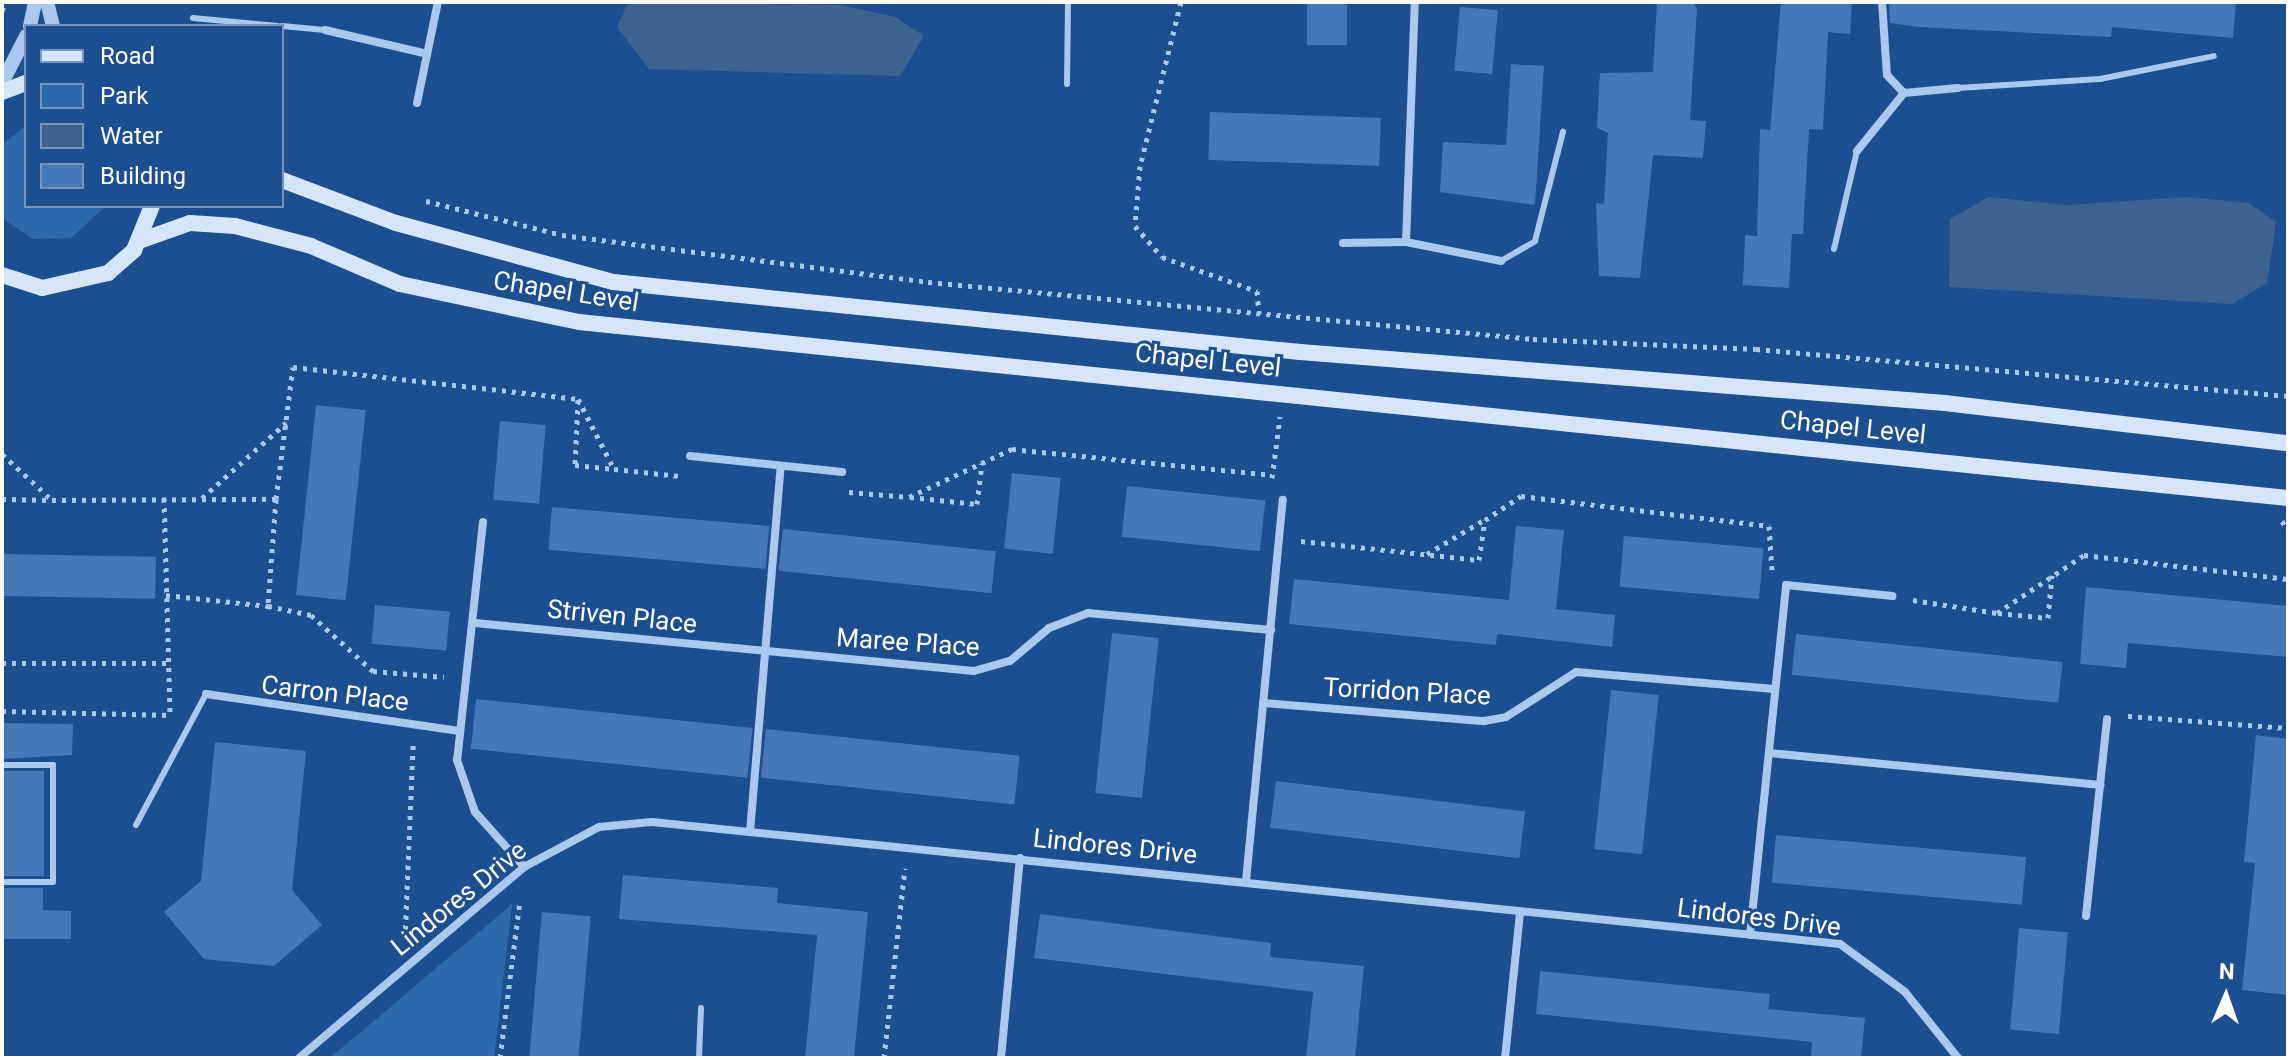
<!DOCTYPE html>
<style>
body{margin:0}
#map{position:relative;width:2290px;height:1060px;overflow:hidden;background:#1b4f8f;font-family:Roboto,sans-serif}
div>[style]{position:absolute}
.green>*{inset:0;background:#2e69ad}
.water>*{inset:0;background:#3c6290}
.building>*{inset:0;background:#4478b7;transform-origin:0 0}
.path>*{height:5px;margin-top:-2.5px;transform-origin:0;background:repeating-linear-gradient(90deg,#a9c9ee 0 4px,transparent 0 10px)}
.service>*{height:6px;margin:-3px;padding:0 3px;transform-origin:3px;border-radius:3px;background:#a9c9ee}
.minor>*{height:8px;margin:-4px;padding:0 4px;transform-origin:4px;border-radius:4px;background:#a9c9ee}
.tertiary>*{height:14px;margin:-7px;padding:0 7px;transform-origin:7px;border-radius:7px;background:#a9c9ee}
.secondary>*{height:16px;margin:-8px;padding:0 8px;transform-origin:8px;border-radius:8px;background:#d6e6fa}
span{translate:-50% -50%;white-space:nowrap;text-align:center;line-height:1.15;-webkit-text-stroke:6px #1b4f8f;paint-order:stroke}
.street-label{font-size:26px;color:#fff}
.frame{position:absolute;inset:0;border:4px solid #fff;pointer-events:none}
.legend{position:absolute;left:24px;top:24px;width:260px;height:184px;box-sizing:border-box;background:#1b4f8f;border:2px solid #7695bc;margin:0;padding:10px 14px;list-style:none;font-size:24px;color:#fff}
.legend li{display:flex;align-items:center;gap:16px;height:40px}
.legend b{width:40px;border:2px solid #7695bc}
.north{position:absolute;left:2186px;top:956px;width:80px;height:80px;-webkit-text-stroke:6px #1b4f8f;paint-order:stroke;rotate:2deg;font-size:22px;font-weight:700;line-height:32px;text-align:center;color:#fff}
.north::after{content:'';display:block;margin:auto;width:28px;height:36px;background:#fff;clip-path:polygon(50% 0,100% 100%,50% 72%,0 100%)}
</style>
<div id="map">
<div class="green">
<div style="clip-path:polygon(26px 126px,26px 206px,106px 206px,71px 238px,33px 239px,2px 218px,2px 144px)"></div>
<div style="clip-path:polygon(512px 904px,494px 1058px,330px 1058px)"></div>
</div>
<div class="water">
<div style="clip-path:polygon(628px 2px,841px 5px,895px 17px,924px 36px,900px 76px,649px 69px,617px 27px)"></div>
<div style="clip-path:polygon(1989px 197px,2066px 205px,2188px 197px,2249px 203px,2276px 222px,2267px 283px,2232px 304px,1949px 287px,1950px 219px)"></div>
</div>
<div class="building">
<div style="left:1307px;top:2px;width:40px;height:43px"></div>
<div style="clip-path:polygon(1657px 2px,1693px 2px,1697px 9px,1690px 120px,1706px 121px,1703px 158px,1653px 155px,1640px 278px,1599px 276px,1596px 203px,1604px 204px,1608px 133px,1597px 128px,1600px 73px,1653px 72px)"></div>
<div style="clip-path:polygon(1781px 2px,1852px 2px,1850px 34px,1828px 32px,1823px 130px,1809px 129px,1803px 234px,1792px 234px,1789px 288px,1743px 285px,1745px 235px,1757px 236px,1760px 129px,1770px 130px)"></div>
<div style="clip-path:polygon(1889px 2px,2236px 2px,2233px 38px,2112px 27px,2111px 37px,1918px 27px,1890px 23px)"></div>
<div style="left:1460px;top:7px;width:38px;height:64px;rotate:5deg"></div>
<div style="clip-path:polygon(1511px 64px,1544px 66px,1535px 205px,1440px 192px,1443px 142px,1506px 145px)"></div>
<div style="left:1210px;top:112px;width:171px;height:48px;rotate:2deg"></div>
<div style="left:316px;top:405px;width:50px;height:191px;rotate:6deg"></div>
<div style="left:500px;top:421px;width:46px;height:79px;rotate:5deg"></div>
<div style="left:1012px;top:473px;width:49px;height:76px;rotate:6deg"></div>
<div style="left:1127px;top:486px;width:139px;height:51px;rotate:6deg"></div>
<div style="left:552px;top:507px;width:218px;height:43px;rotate:5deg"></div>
<div style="clip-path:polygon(1516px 526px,1564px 530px,1556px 609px,1615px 615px,1612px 647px,1497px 634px,1496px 645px,1289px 624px,1294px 579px,1509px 600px)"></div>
<div style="left:783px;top:529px;width:214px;height:42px;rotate:6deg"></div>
<div style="left:1624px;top:536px;width:140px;height:51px;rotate:5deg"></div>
<div style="left:2px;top:554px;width:154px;height:42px;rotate:1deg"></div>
<div style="clip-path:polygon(2086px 587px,2288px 606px,2288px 657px,2128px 643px,2126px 668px,2080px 664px)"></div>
<div style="left:375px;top:605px;width:75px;height:39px;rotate:5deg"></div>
<div style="left:1112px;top:633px;width:47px;height:161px;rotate:6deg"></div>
<div style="left:1796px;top:634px;width:268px;height:41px;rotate:6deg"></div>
<div style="left:1611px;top:690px;width:48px;height:160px;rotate:6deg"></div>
<div style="left:476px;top:699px;width:278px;height:50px;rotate:6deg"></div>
<div style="clip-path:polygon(2px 723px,73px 724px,72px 755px,2px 759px)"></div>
<div style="left:766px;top:729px;width:255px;height:49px;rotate:6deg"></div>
<div style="clip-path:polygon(2256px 735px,2288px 739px,2288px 995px,2242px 990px,2255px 863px,2244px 862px)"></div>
<div style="clip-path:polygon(215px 742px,306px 751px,292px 890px,322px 925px,274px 966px,204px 959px,164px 912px,201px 881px)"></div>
<div style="left:2px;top:771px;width:42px;height:105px"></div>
<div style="left:1276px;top:781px;width:251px;height:47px;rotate:7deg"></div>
<div style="left:1776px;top:835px;width:251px;height:48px;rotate:5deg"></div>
<div style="clip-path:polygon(623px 875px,778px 888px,777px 903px,868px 912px,854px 1058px,805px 1058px,817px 935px,619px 919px)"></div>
<div style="clip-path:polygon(2px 888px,43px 888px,43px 910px,71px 911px,71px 939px,2px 939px)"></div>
<div style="left:542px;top:912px;width:49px;height:147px;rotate:5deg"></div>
<div style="clip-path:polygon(1040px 914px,1271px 943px,1270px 957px,1364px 966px,1355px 1058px,1306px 1058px,1313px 992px,1034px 958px)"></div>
<div style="left:2019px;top:928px;width:49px;height:102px;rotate:5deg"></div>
<div style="clip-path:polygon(1540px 971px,1770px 994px,1768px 1009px,1865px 1018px,1861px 1058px,1811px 1058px,1812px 1042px,1536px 1014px)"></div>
</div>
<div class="path">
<div style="left:1181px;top:2px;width:169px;rotate:104deg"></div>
<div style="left:1140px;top:166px;width:60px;rotate:94.8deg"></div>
<div style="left:1135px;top:226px;width:41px;rotate:48.9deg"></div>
<div style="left:1162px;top:257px;width:101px;rotate:19.7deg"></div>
<div style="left:1257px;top:291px;width:23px;rotate:85deg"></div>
<div style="left:2px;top:11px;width:9px;rotate:-72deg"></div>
<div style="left:426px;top:201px;width:140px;rotate:14deg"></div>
<div style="left:562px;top:235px;width:369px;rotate:7.3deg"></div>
<div style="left:928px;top:282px;width:608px;rotate:5.38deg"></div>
<div style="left:1533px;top:339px;width:223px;rotate:2.6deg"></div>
<div style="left:1756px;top:349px;width:534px;rotate:5.05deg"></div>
<div style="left:578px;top:400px;width:65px;rotate:92.6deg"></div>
<div style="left:575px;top:465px;width:39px;rotate:6deg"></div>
<div style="left:2px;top:454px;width:68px;rotate:42.6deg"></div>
<div style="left:52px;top:500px;width:224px;rotate:-0.3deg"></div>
<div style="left:276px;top:499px;width:133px;rotate:-82.7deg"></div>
<div style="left:293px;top:367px;width:287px;rotate:6.4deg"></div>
<div style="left:578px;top:399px;width:79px;rotate:62.8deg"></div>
<div style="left:614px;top:469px;width:66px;rotate:6.1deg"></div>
<div style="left:1272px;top:478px;width:62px;rotate:-82.5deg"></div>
<div style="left:849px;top:492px;width:60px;rotate:4.8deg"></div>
<div style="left:909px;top:497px;width:114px;rotate:-25deg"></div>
<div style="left:1012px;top:449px;width:260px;rotate:5.7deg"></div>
<div style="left:910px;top:497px;width:67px;rotate:6deg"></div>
<div style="left:977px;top:504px;width:41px;rotate:-83deg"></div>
<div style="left:164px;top:498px;width:219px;rotate:88.4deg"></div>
<div style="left:202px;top:498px;width:113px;rotate:-41.8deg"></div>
<div style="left:2px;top:499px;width:50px;rotate:1.1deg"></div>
<div style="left:276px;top:499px;width:107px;rotate:94.3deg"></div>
<div style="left:268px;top:606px;width:44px;rotate:11.8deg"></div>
<div style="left:311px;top:615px;width:84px;rotate:42.1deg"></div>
<div style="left:373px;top:671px;width:71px;rotate:4.8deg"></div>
<div style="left:2282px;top:521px;width:11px;rotate:56deg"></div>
<div style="left:1301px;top:541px;width:179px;rotate:6.1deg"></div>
<div style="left:1479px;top:560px;width:40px;rotate:-81.5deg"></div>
<div style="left:1485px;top:520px;width:43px;rotate:-33.7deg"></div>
<div style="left:1521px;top:496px;width:250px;rotate:6.9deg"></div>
<div style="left:1769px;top:526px;width:44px;rotate:86.1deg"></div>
<div style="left:1427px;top:554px;width:66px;rotate:-30.8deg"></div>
<div style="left:166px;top:595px;width:103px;rotate:6.2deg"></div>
<div style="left:1913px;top:600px;width:85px;rotate:8.8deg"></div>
<div style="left:1997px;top:613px;width:105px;rotate:-33.7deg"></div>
<div style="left:2084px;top:555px;width:205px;rotate:6.7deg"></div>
<div style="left:1998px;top:613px;width:50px;rotate:5.7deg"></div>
<div style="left:2048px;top:618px;width:43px;rotate:-84.7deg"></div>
<div style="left:2px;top:663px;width:166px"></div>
<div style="left:2px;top:711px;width:168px;rotate:1.4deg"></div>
<div style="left:2128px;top:716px;width:160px;rotate:4.3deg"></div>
<div style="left:405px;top:939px;width:194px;rotate:-87.6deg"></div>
<div style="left:500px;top:1058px;width:159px;rotate:-82.8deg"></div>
<div style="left:884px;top:1058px;width:191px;rotate:-83.7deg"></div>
</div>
<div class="service">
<div style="left:193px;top:18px;width:85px;rotate:5.4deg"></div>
<div style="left:282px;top:26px;width:43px;rotate:5.3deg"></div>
<div style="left:1067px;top:84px;width:82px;rotate:-89.3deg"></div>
<div style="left:1958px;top:88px;width:142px;rotate:-3.6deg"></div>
<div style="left:2100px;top:79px;width:116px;rotate:-11.4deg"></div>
<div style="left:1834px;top:249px;width:101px;rotate:-76.8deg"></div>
<div style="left:1501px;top:261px;width:39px;rotate:-30deg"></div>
<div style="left:1535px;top:241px;width:113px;rotate:-75.6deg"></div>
<div style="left:2px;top:765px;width:51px"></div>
<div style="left:53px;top:765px;width:117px;rotate:90deg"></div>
<div style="left:53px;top:882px;width:51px;rotate:180deg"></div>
<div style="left:136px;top:825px;width:149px;rotate:-61.9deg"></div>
<div style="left:699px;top:1058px;width:50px;rotate:-87.7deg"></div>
</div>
<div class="minor">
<div style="left:1882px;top:2px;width:73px;rotate:86.1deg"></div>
<div style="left:1887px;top:75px;width:25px;rotate:47deg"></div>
<div style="left:1904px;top:93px;width:54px;rotate:-5.3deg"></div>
<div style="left:325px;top:30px;width:105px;rotate:13.2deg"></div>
<div style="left:417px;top:103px;width:103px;rotate:-78.3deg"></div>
<div style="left:1857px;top:151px;width:75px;rotate:-51deg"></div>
<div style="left:1406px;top:242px;width:240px;rotate:-87.9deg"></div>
<div style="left:1343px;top:243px;width:63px;rotate:-0.9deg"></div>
<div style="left:1406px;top:242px;width:97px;rotate:11.3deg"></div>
<div style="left:690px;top:456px;width:153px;rotate:6deg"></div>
<div style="left:483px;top:522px;width:239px;rotate:96.2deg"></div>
<div style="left:457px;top:760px;width:55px;rotate:70.9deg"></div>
<div style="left:475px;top:812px;width:74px;rotate:48.3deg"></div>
<div style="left:475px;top:623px;width:501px;rotate:5.49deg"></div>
<div style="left:974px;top:671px;width:37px;rotate:-16deg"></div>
<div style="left:1010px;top:661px;width:51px;rotate:-40.2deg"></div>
<div style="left:1049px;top:628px;width:42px;rotate:-21deg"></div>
<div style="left:1088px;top:613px;width:184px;rotate:5.3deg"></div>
<div style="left:206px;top:694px;width:256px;rotate:8.3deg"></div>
<div style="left:1263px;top:703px;width:222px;rotate:4.7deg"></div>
<div style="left:1484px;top:721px;width:22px;rotate:-10deg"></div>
<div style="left:1506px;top:717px;width:83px;rotate:-32.7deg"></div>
<div style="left:1576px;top:672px;width:199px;rotate:4.9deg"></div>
<div style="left:1769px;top:753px;width:333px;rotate:5.5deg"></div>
<div style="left:750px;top:832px;width:367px;rotate:-85.2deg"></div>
<div style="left:1246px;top:881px;width:383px;rotate:-84.5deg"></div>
<div style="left:2086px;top:916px;width:198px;rotate:-83.9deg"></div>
<div style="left:1750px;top:935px;width:352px;rotate:-84.1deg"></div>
<div style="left:1786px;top:585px;width:107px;rotate:5.9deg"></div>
<div style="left:299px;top:1058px;width:295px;rotate:-40.3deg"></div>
<div style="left:524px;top:867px;width:85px;rotate:-28.1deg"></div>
<div style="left:599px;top:827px;width:53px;rotate:-5.4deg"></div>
<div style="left:652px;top:822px;width:1194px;rotate:5.86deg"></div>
<div style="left:1840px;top:944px;width:81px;rotate:36.4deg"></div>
<div style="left:1905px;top:992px;width:85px;rotate:51.2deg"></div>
<div style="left:1001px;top:1058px;width:201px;rotate:-84.6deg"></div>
<div style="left:1505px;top:1058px;width:147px;rotate:-84.1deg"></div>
</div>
<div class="tertiary">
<div style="left:47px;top:2px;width:25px;rotate:76deg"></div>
<div style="left:30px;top:26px;width:25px;rotate:-78deg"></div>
<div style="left:2px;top:83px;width:53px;rotate:-62.9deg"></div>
</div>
<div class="secondary">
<div style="left:2px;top:92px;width:26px;rotate:-21deg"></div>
<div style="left:282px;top:180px;width:122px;rotate:20.7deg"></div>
<div style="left:396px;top:223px;width:225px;rotate:15.2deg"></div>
<div style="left:613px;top:282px;width:691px;rotate:5.82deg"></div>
<div style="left:1300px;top:352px;width:647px;rotate:4.52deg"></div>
<div style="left:1945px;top:403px;width:345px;rotate:6.7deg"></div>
<div style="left:139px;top:241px;width:54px;rotate:-19.4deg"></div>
<div style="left:190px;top:223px;width:45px;rotate:3.8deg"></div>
<div style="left:235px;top:226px;width:79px;rotate:14.7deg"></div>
<div style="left:311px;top:246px;width:97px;rotate:23.1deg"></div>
<div style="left:400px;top:284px;width:183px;rotate:12deg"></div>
<div style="left:579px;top:322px;width:1718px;rotate:5.88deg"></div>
<div style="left:2px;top:275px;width:42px;rotate:18deg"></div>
<div style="left:42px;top:288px;width:68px;rotate:-12.8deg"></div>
<div style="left:108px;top:273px;width:35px;rotate:-41deg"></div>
<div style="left:134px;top:250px;width:48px;rotate:-67.8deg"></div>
</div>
<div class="street-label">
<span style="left:566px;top:292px;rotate:9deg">Chapel Level</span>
<span style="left:1208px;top:361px;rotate:6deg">Chapel Level</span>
<span style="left:1853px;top:428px;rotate:6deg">Chapel Level</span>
<span style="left:622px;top:617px;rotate:6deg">Striven Place</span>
<span style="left:908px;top:643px;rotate:4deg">Maree Place</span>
<span style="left:1407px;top:692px;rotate:3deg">Torridon Place</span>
<span style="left:335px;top:694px;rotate:7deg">Carron Place</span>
<span style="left:1115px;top:847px;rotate:6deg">Lindores Drive</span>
<span style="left:459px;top:899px;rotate:-39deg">Lindores Drive</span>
<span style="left:1759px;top:918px;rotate:7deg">Lindores Drive</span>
</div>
<div class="frame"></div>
<ul class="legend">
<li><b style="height:10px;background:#d6e6fa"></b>Road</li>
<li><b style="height:22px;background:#2e69ad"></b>Park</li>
<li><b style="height:22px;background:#3c6290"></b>Water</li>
<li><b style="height:22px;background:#4478b7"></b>Building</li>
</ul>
<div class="north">N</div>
</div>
